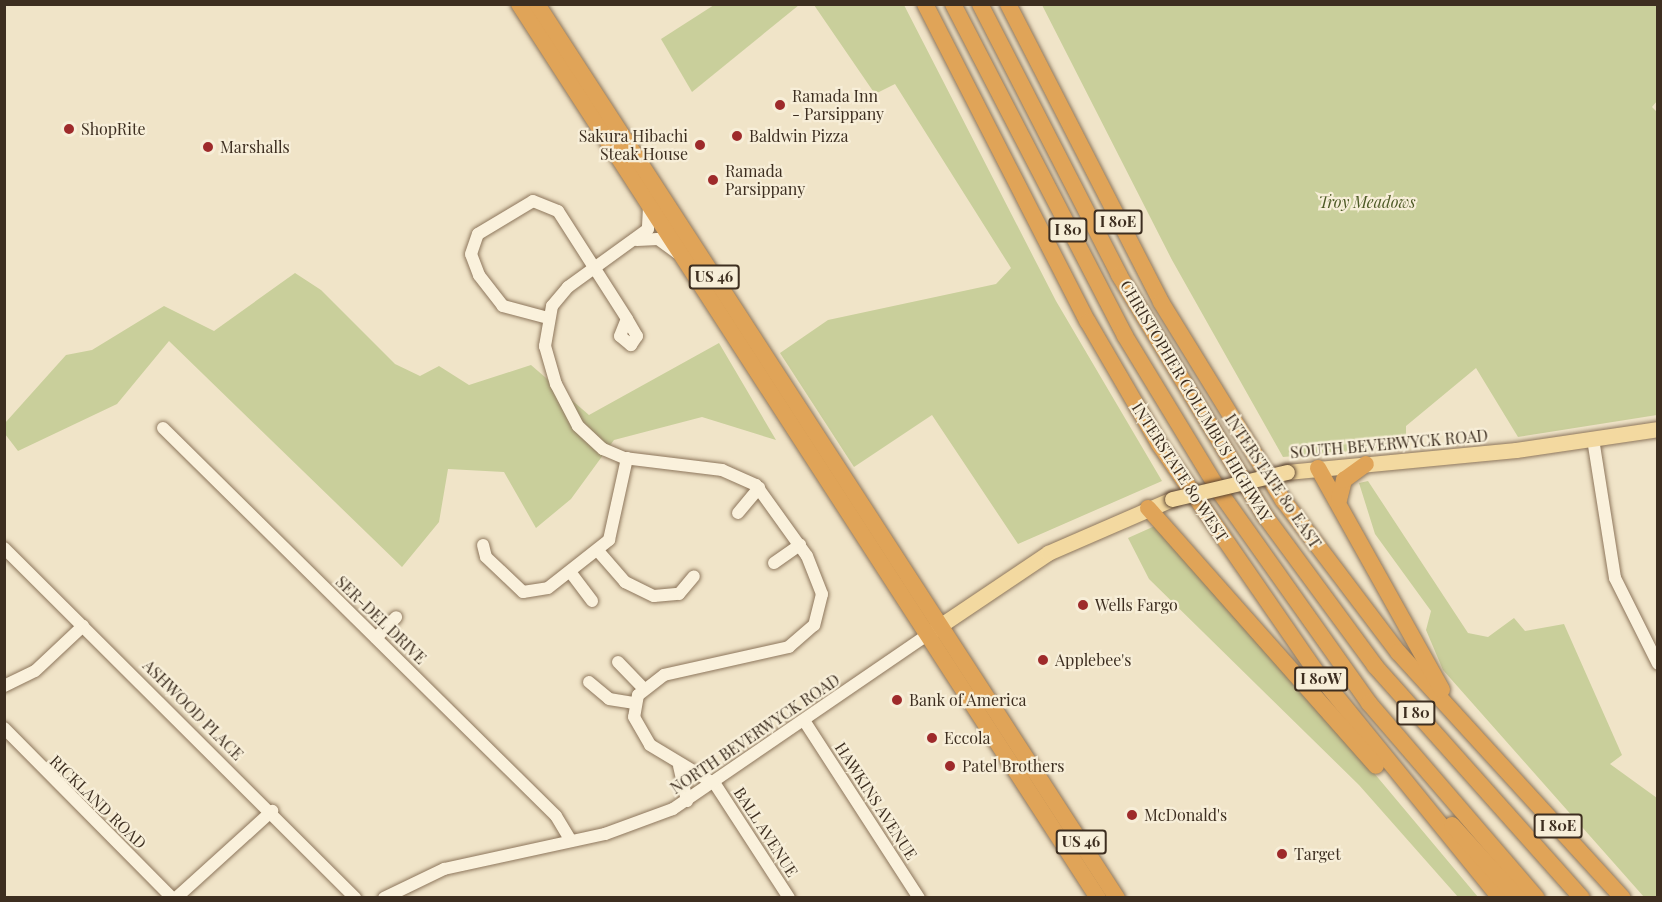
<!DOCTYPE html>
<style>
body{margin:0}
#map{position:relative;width:1662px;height:902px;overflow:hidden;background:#f0e4c8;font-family:"Playfair Display",serif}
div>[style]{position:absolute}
.green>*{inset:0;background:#c9cf9b}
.roads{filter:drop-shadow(0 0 2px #8d765c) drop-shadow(0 0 2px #8d765c)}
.minor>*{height:12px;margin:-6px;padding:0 6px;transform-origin:6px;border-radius:6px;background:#faf1dc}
.major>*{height:15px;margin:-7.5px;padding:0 7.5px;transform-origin:7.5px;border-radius:7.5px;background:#f3d9a0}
.highway>*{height:16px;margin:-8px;padding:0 8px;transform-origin:8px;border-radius:8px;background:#e0a458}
.bridges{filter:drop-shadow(0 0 2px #5b4430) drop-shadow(0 0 2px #5b4430)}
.major-bridge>*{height:15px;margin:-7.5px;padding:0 7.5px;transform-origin:7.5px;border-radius:7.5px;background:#f3d9a0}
.dots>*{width:16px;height:16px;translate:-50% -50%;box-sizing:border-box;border:3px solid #f7eed8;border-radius:50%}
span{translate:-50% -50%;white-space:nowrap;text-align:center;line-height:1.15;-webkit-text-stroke:4.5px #f7eed8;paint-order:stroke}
.shield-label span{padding:2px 4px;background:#f7eed8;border:2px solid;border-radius:4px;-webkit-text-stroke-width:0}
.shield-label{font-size:15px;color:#3d2e20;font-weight:700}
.poi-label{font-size:16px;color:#3d2e20}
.left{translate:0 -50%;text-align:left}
.right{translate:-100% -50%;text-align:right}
.park-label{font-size:16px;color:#4d5a26;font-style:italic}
.street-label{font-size:16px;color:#3d2e20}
.frame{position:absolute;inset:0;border:6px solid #3d2e20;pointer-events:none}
</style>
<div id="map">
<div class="green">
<div style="clip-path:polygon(714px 5px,799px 5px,692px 92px,661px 39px)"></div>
<div style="clip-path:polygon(814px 5px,904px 5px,1056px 301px,1162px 481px,1018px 544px,932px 415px,854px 467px,780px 353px,828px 320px,996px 284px,1011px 268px,895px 84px,875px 94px)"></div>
<div style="clip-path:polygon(1042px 5px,1657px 5px,1657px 101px,1652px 107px,1658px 113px,1657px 415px,1518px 437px,1476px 368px,1406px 426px,1406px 447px,1283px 457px,1172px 260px)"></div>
<div style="clip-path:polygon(295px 273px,321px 290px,395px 364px,420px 376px,439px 366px,469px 385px,531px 365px,589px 415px,719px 343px,776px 440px,702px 417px,614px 440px,571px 499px,536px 528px,504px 472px,448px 469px,439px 522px,402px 567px,169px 341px,117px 404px,18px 451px,5px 434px,5px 423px,66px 355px,92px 350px,164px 306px,214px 331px)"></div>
<div style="clip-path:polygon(1368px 481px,1468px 633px,1488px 637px,1514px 618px,1525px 631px,1564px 624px,1622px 755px,1610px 764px,1657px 798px,1657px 897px,1644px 897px,1443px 670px,1426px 630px,1431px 611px,1375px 534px,1359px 483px)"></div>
<div style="clip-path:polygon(1157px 525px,1322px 711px,1478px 897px,1458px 897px,1359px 785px,1149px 579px,1128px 538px)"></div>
</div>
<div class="roads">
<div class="minor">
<div style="left:649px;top:207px;width:22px;rotate:93deg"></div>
<div style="left:648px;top:229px;width:99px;rotate:144.1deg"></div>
<div style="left:568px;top:287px;width:25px;rotate:130deg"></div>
<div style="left:552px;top:306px;width:41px;rotate:99.9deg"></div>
<div style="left:545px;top:346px;width:40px;rotate:74deg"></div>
<div style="left:556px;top:384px;width:47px;rotate:62.4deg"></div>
<div style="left:578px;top:426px;width:34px;rotate:43deg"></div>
<div style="left:603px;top:449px;width:23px;rotate:23deg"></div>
<div style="left:624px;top:458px;width:99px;rotate:7deg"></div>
<div style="left:722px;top:470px;width:37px;rotate:24deg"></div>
<div style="left:756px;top:485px;width:87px;rotate:54.3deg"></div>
<div style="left:807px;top:556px;width:41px;rotate:68.5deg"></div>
<div style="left:822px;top:594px;width:32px;rotate:104deg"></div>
<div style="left:814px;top:625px;width:33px;rotate:139deg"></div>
<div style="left:789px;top:647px;width:128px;rotate:167.4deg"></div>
<div style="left:664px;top:675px;width:33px;rotate:142deg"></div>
<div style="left:638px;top:695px;width:22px;rotate:100deg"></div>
<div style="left:634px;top:717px;width:32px;rotate:60deg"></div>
<div style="left:650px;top:745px;width:76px;rotate:31deg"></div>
<div style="left:637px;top:240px;width:21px;rotate:-3deg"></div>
<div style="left:658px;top:239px;width:24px;rotate:36deg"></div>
<div style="left:548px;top:318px;width:47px;rotate:-165.1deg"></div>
<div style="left:503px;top:306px;width:39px;rotate:-128deg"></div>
<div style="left:479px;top:275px;width:22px;rotate:-111deg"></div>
<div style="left:471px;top:254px;width:21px;rotate:-71deg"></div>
<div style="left:478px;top:234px;width:64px;rotate:-31deg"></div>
<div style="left:533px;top:201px;width:27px;rotate:22deg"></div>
<div style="left:558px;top:211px;width:128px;rotate:57.4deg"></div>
<div style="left:627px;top:319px;width:20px;rotate:60deg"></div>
<div style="left:637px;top:336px;width:11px;rotate:124deg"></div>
<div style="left:631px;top:345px;width:14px;rotate:-141deg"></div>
<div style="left:620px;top:336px;width:18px;rotate:-68deg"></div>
<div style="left:163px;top:428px;width:552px;rotate:44.63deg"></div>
<div style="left:556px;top:816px;width:29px;rotate:59deg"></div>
<div style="left:1593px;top:439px;width:141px;rotate:81deg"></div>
<div style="left:1615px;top:578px;width:96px;rotate:63.4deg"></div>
<div style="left:738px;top:513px;width:33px;rotate:-50deg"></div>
<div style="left:483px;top:545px;width:12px;rotate:76deg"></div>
<div style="left:486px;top:557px;width:51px;rotate:43.4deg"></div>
<div style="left:523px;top:592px;width:25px;rotate:-9deg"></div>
<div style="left:548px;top:588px;width:78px;rotate:-38.2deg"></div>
<div style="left:609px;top:540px;width:84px;rotate:-77.6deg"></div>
<div style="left:4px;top:548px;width:496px;rotate:44.9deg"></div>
<div style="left:599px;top:552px;width:40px;rotate:49deg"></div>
<div style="left:625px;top:582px;width:32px;rotate:26deg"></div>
<div style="left:654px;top:596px;width:25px;rotate:-5deg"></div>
<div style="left:679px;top:594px;width:23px;rotate:-50deg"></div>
<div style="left:774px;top:563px;width:32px;rotate:-35deg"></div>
<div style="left:571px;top:573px;width:35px;rotate:53deg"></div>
<div style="left:376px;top:638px;width:29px;rotate:-46deg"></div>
<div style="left:618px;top:662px;width:36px;rotate:46deg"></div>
<div style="left:589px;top:682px;width:26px;rotate:40deg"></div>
<div style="left:609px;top:699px;width:26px;rotate:9deg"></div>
<div style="left:4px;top:686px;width:34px;rotate:-26deg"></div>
<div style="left:35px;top:671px;width:66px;rotate:-43.2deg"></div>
<div style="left:805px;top:722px;width:210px;rotate:57.1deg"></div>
<div style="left:4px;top:728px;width:239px;rotate:45.3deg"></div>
<div style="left:679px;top:766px;width:36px;rotate:77deg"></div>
<div style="left:715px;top:784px;width:136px;rotate:57deg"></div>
<div style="left:176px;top:898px;width:130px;rotate:-42.2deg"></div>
<div style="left:384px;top:898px;width:67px;rotate:-25.8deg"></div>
<div style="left:444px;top:869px;width:165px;rotate:-12.3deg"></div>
<div style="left:605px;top:834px;width:72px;rotate:-20.2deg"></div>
<div style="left:673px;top:809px;width:308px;rotate:-34.4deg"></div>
</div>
<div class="major">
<div style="left:1287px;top:472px;width:230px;rotate:-5.5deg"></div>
<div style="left:1516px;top:450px;width:144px;rotate:-8.4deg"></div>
<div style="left:932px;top:631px;width:140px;rotate:-33.9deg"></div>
<div style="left:1048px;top:553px;width:135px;rotate:-23.5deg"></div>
</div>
<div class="highway">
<div style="left:519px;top:4px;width:1065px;rotate:57.07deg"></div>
<div style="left:537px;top:4px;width:1066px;rotate:57.03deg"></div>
<div style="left:925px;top:4px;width:357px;rotate:62.9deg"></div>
<div style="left:1088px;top:322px;width:141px;rotate:59.8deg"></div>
<div style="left:1159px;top:444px;width:273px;rotate:55.4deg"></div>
<div style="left:1314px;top:669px;width:295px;rotate:50.9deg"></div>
<div style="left:953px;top:4px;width:374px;rotate:62.6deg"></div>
<div style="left:1125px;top:336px;width:185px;rotate:58.7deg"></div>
<div style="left:1221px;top:494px;width:256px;rotate:54.7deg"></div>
<div style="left:1369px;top:703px;width:257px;rotate:49.3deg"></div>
<div style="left:980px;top:4px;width:305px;rotate:62.8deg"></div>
<div style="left:1119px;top:275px;width:282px;rotate:58.8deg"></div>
<div style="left:1265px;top:516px;width:186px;rotate:53.7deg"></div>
<div style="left:1375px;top:666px;width:311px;rotate:48.3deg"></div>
<div style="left:1008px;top:4px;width:335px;rotate:62.8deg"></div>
<div style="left:1161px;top:302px;width:233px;rotate:58.4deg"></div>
<div style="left:1283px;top:500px;width:191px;rotate:52.9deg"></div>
<div style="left:1398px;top:652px;width:333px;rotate:47.6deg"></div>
<div style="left:1318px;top:468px;width:254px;rotate:60.8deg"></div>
<div style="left:1339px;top:500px;width:21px;rotate:-76deg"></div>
<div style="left:1344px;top:480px;width:27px;rotate:-36deg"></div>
<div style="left:1148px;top:508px;width:344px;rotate:48.5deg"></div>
<div style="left:1452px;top:825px;width:98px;rotate:47.9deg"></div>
</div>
</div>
<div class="bridges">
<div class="major-bridge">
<div style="left:1172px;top:499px;width:118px;rotate:-13.2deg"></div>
</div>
</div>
<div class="dots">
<div style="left:780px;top:105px;background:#9e2a2b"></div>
<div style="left:69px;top:129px;background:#9e2a2b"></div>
<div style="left:737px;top:136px;background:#9e2a2b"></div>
<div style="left:700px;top:145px;background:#9e2a2b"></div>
<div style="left:208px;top:147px;background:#9e2a2b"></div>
<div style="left:713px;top:180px;background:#9e2a2b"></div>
<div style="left:1083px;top:605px;background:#9e2a2b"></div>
<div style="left:1043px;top:660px;background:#9e2a2b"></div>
<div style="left:897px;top:700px;background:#9e2a2b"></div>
<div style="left:932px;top:738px;background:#9e2a2b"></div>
<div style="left:950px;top:766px;background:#9e2a2b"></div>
<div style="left:1132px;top:815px;background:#9e2a2b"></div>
<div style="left:1282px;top:854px;background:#9e2a2b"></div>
</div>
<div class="shield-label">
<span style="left:1118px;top:222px">I 80E</span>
<span style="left:1068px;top:230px">I 80</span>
<span style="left:714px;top:277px">US 46</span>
<span style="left:1321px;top:679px">I 80W</span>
<span style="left:1416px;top:713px">I 80</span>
<span style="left:1558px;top:826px">I 80E</span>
<span style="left:1081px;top:842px">US 46</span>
</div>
<div class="poi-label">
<span class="left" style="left:792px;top:105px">Ramada Inn<br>- Parsippany</span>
<span class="left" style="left:81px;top:129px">ShopRite</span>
<span class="right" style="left:688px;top:145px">Sakura Hibachi<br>Steak House</span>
<span class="left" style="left:749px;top:136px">Baldwin Pizza</span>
<span class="left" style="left:220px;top:147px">Marshalls</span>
<span class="left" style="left:725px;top:180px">Ramada<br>Parsippany</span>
<span class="left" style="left:1095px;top:605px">Wells Fargo</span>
<span class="left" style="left:1055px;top:660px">Applebee's</span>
<span class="left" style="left:909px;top:700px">Bank of America</span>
<span class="left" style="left:944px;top:738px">Eccola</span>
<span class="left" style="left:962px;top:766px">Patel Brothers</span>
<span class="left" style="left:1144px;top:815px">McDonald's</span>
<span class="left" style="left:1294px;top:854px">Target</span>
</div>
<div class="park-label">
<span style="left:1367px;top:202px">Troy Meadows</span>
</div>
<div class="street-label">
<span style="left:1196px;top:401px;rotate:59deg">CHRISTOPHER COLUMBUS HIGHWAY</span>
<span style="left:1389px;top:444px;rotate:-5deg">SOUTH BEVERWYCK ROAD</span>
<span style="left:1180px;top:472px;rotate:57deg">INTERSTATE 80 WEST</span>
<span style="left:1273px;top:481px;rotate:56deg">INTERSTATE 80 EAST</span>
<span style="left:381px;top:620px;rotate:44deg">SER-DEL DRIVE</span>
<span style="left:193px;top:710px;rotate:45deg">ASHWOOD PLACE</span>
<span style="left:755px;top:734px;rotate:-34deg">NORTH BEVERWYCK ROAD</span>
<span style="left:876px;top:801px;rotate:57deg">HAWKINS AVENUE</span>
<span style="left:98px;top:802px;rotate:44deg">RICKLAND ROAD</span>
<span style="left:766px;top:832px;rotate:57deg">BALL AVENUE</span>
</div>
<div class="frame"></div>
</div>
